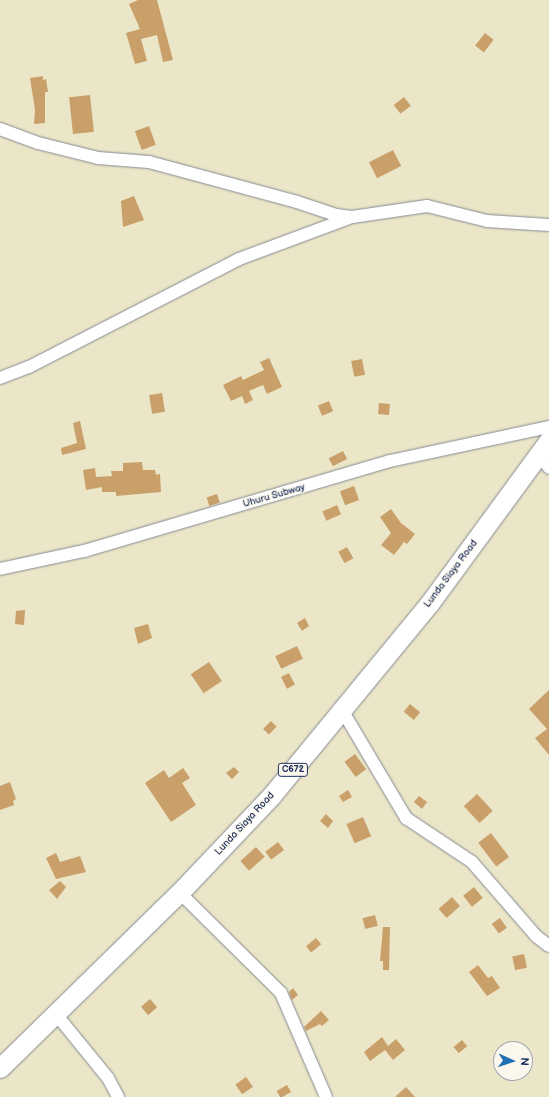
<!DOCTYPE html>
<style>
body{margin:0}
#map{position:relative;width:549px;height:1097px;overflow:hidden;background:#ece6c8;font-family:"Balsamiq Sans",sans-serif}
div>[style]{position:absolute}
.building>*{inset:0;background:#c9a06a;transform-origin:0 0}
.roads{filter:drop-shadow(0 0 1px #848a93) drop-shadow(0 0 1px #848a93)}
.street>*{height:12px;margin:-6px;padding:0 6px;transform-origin:6px;border-radius:6px;background:#fff}
.primary>*{height:19px;margin:-9.5px;padding:0 9.5px;transform-origin:9.5px;border-radius:9.5px;background:#fff}
span{translate:-50% -50%;white-space:nowrap;text-align:center;line-height:1.15;-webkit-text-stroke:3px #fbf7ec;paint-order:stroke}
.shield-label span{padding:1px 3px;background:#fbf7ec;border:1px solid;border-radius:3px;-webkit-text-stroke-width:0}
.shield-label{font-size:9px;color:#1b2f5e;font-weight:700}
.street-label{font-size:10px;color:#1b2f5e}
.north{position:absolute;left:493px;top:1041px;width:40px;height:40px;box-sizing:border-box;background:#fbf7ec;border:1px solid #a1a7b3;border-radius:50%;rotate:93deg;font-size:11px;font-weight:700;line-height:16px;text-align:center;color:#1b2f5e}
.north::after{content:'';display:block;margin:auto;width:14px;height:18px;background:#1f6fb2;clip-path:polygon(50% 0,100% 100%,50% 72%,0 100%)}
</style>
<div id="map">
<div class="building">
<div style="clip-path:polygon(138px 0,157px 0,173px 60px,163px 62px,157px 35px,141px 39px,147px 61px,135px 64px,126px 33px,140px 29px,129px 4px)"></div>
<div style="left:485px;top:33px;width:11px;height:16px;rotate:38deg"></div>
<div style="clip-path:polygon(43px 76px,43px 80px,46px 79px,48px 92px,45px 92px,45px 123px,34px 124px,35px 110px,30px 78px)"></div>
<div style="left:90px;top:95px;width:37px;height:21px;rotate:84deg"></div>
<div style="left:404px;top:97px;width:11px;height:13px;rotate:52deg"></div>
<div style="left:149px;top:126px;width:20px;height:15px;rotate:70deg"></div>
<div style="left:393px;top:150px;width:18px;height:27px;rotate:63deg"></div>
<div style="clip-path:polygon(134px 196px,144px 220px,123px 227px,121px 201px)"></div>
<div style="clip-path:polygon(269px 358px,282px 387px,267px 394px,263px 385px,249px 391px,253px 400px,245px 404px,242px 396px,231px 401px,223px 385px,241px 376px,243px 380px,264px 370px,260px 362px)"></div>
<div style="left:362px;top:359px;width:16px;height:11px;rotate:79deg"></div>
<div style="left:162px;top:393px;width:19px;height:13px;rotate:81deg"></div>
<div style="left:329px;top:401px;width:11px;height:12px;rotate:68deg"></div>
<div style="left:379px;top:403px;width:11px;height:11px;rotate:5deg"></div>
<div style="clip-path:polygon(80px 421px,86px 449px,62px 455px,61px 448px,77px 443px,73px 423px)"></div>
<div style="left:343px;top:451px;width:9px;height:16px;rotate:63deg"></div>
<div style="clip-path:polygon(142px 462px,143px 470px,155px 470px,156px 475px,160px 474px,161px 492px,116px 496px,116px 492px,102px 492px,102px 487px,86px 490px,83px 470px,95px 468px,96px 477px,112px 476px,111px 471px,123px 471px,123px 463px)"></div>
<div style="left:354px;top:486px;width:15px;height:15px;rotate:70deg"></div>
<div style="left:217px;top:494px;width:9px;height:11px;rotate:72deg"></div>
<div style="left:337px;top:505px;width:10px;height:16px;rotate:66deg"></div>
<div style="clip-path:polygon(391px 509px,401px 523px,415px 534px,407px 544px,404px 542px,394px 555px,381px 545px,391px 533px,380px 517px)"></div>
<div style="left:347px;top:547px;width:13px;height:10px;rotate:61deg"></div>
<div style="clip-path:polygon(25px 610px,24px 625px,15px 624px,16px 611px)"></div>
<div style="clip-path:polygon(305px 618px,309px 626px,302px 631px,297px 623px)"></div>
<div style="clip-path:polygon(148px 624px,152px 638px,138px 644px,134px 628px)"></div>
<div style="left:297px;top:646px;width:14px;height:24px;rotate:65deg"></div>
<div style="left:209px;top:662px;width:23px;height:22px;rotate:56deg"></div>
<div style="left:289px;top:673px;width:13px;height:9px;rotate:63deg"></div>
<div style="clip-path:polygon(549px 690px,549px 755px,535px 738px,547px 729px,529px 709px)"></div>
<div style="left:410px;top:704px;width:13px;height:10px;rotate:39deg"></div>
<div style="left:271px;top:721px;width:8px;height:11px;rotate:45deg"></div>
<div style="left:355px;top:754px;width:19px;height:13px;rotate:54deg"></div>
<div style="clip-path:polygon(234px 767px,239px 772px,232px 779px,226px 773px)"></div>
<div style="clip-path:polygon(183px 768px,190px 778px,182px 783px,196px 805px,171px 822px,145px 783px,164px 770px,169px 778px)"></div>
<div style="clip-path:polygon(10px 782px,16px 799px,13px 801px,14px 805px,0 810px,0 786px)"></div>
<div style="clip-path:polygon(348px 790px,352px 797px,343px 802px,339px 796px)"></div>
<div style="left:477px;top:794px;width:23px;height:18px;rotate:47deg"></div>
<div style="clip-path:polygon(419px 796px,427px 802px,422px 809px,414px 802px)"></div>
<div style="clip-path:polygon(326px 814px,333px 821px,328px 828px,320px 821px)"></div>
<div style="left:363px;top:817px;width:21px;height:18px;rotate:67deg"></div>
<div style="left:491px;top:833px;width:30px;height:16px;rotate:53deg"></div>
<div style="left:278px;top:842px;width:10px;height:16px;rotate:53deg"></div>
<div style="left:256px;top:847px;width:13px;height:21px;rotate:48deg"></div>
<div style="clip-path:polygon(56px 853px,60px 862px,80px 856px,86px 872px,56px 879px,46px 858px)"></div>
<div style="clip-path:polygon(60px 881px,66px 887px,57px 899px,49px 890px)"></div>
<div style="left:474px;top:887px;width:14px;height:14px;rotate:51deg"></div>
<div style="left:452px;top:897px;width:12px;height:18px;rotate:48deg"></div>
<div style="left:375px;top:915px;width:11px;height:13px;rotate:75deg"></div>
<div style="left:500px;top:918px;width:12px;height:10px;rotate:55deg"></div>
<div style="clip-path:polygon(383px 927px,390px 927px,389px 970px,383px 970px,383px 961px,380px 961px)"></div>
<div style="left:316px;top:938px;width:8px;height:13px;rotate:50deg"></div>
<div style="left:524px;top:954px;width:14px;height:12px;rotate:78deg"></div>
<div style="clip-path:polygon(478px 965px,488px 978px,492px 976px,500px 988px,487px 996px,469px 972px)"></div>
<div style="clip-path:polygon(293px 988px,298px 995px,292px 1000px,289px 992px)"></div>
<div style="left:150px;top:999px;width:11px;height:12px;rotate:49deg"></div>
<div style="clip-path:polygon(321px 1011px,329px 1020px,322px 1026px,320px 1024px,306px 1031px,304px 1027px)"></div>
<div style="clip-path:polygon(382px 1037px,388px 1046px,396px 1039px,405px 1050px,393px 1060px,385px 1050px,370px 1061px,364px 1052px)"></div>
<div style="left:462px;top:1040px;width:8px;height:11px;rotate:50deg"></div>
<div style="left:246px;top:1077px;width:12px;height:13px;rotate:55deg"></div>
<div style="left:287px;top:1085px;width:8px;height:12px;rotate:60deg"></div>
<div style="clip-path:polygon(406px 1087px,415px 1097px,395px 1097px)"></div>
</div>
<div class="roads">
<div class="street">
<div style="left:0;top:129px;width:40px;rotate:20.2deg"></div>
<div style="left:38px;top:143px;width:62px;rotate:14deg"></div>
<div style="left:98px;top:158px;width:51px;rotate:4.5deg"></div>
<div style="left:149px;top:162px;width:153px;rotate:15.1deg"></div>
<div style="left:297px;top:202px;width:41px;rotate:18.4deg"></div>
<div style="left:336px;top:215px;width:16px;rotate:7deg"></div>
<div style="left:352px;top:217px;width:76px;rotate:-8.3deg"></div>
<div style="left:427px;top:206px;width:62px;rotate:14deg"></div>
<div style="left:487px;top:221px;width:62px;rotate:3.7deg"></div>
<div style="left:0;top:378px;width:31px;rotate:-21deg"></div>
<div style="left:29px;top:367px;width:236px;rotate:-27.2deg"></div>
<div style="left:239px;top:259px;width:117px;rotate:-20.4deg"></div>
<div style="left:539px;top:454px;width:17px;rotate:54deg"></div>
<div style="left:0;top:569px;width:86px;rotate:-12.1deg"></div>
<div style="left:84px;top:551px;width:319px;rotate:-16.4deg"></div>
<div style="left:390px;top:461px;width:163px;rotate:-12.1deg"></div>
<div style="left:342px;top:710px;width:126px;rotate:59.3deg"></div>
<div style="left:406px;top:818px;width:79px;rotate:33.7deg"></div>
<div style="left:472px;top:862px;width:98px;rotate:49.1deg"></div>
<div style="left:536px;top:936px;width:16px;rotate:38deg"></div>
<div style="left:180px;top:893px;width:142px;rotate:44.7deg"></div>
<div style="left:281px;top:993px;width:113px;rotate:66.6deg"></div>
<div style="left:55px;top:1013px;width:84px;rotate:50.8deg"></div>
<div style="left:108px;top:1078px;width:21px;rotate:62deg"></div>
</div>
<div class="primary">
<div style="left:0;top:1068px;width:253px;rotate:-44.4deg"></div>
<div style="left:181px;top:891px;width:132px;rotate:-46.5deg"></div>
<div style="left:272px;top:795px;width:247px;rotate:-50.6deg"></div>
<div style="left:429px;top:604px;width:203px;rotate:-53.8deg"></div>
</div>
</div>
<div class="shield-label">
<span style="left:293px;top:770px">C672</span>
</div>
<div class="street-label">
<span style="left:274px;top:496px;rotate:-16deg">Uhuru Subway</span>
<span style="left:451px;top:574px;rotate:-53deg">Lunda Siaya Road</span>
<span style="left:245px;top:824px;rotate:-47deg">Lunda Siaya Road</span>
</div>
<div class="north">N</div>
</div>
